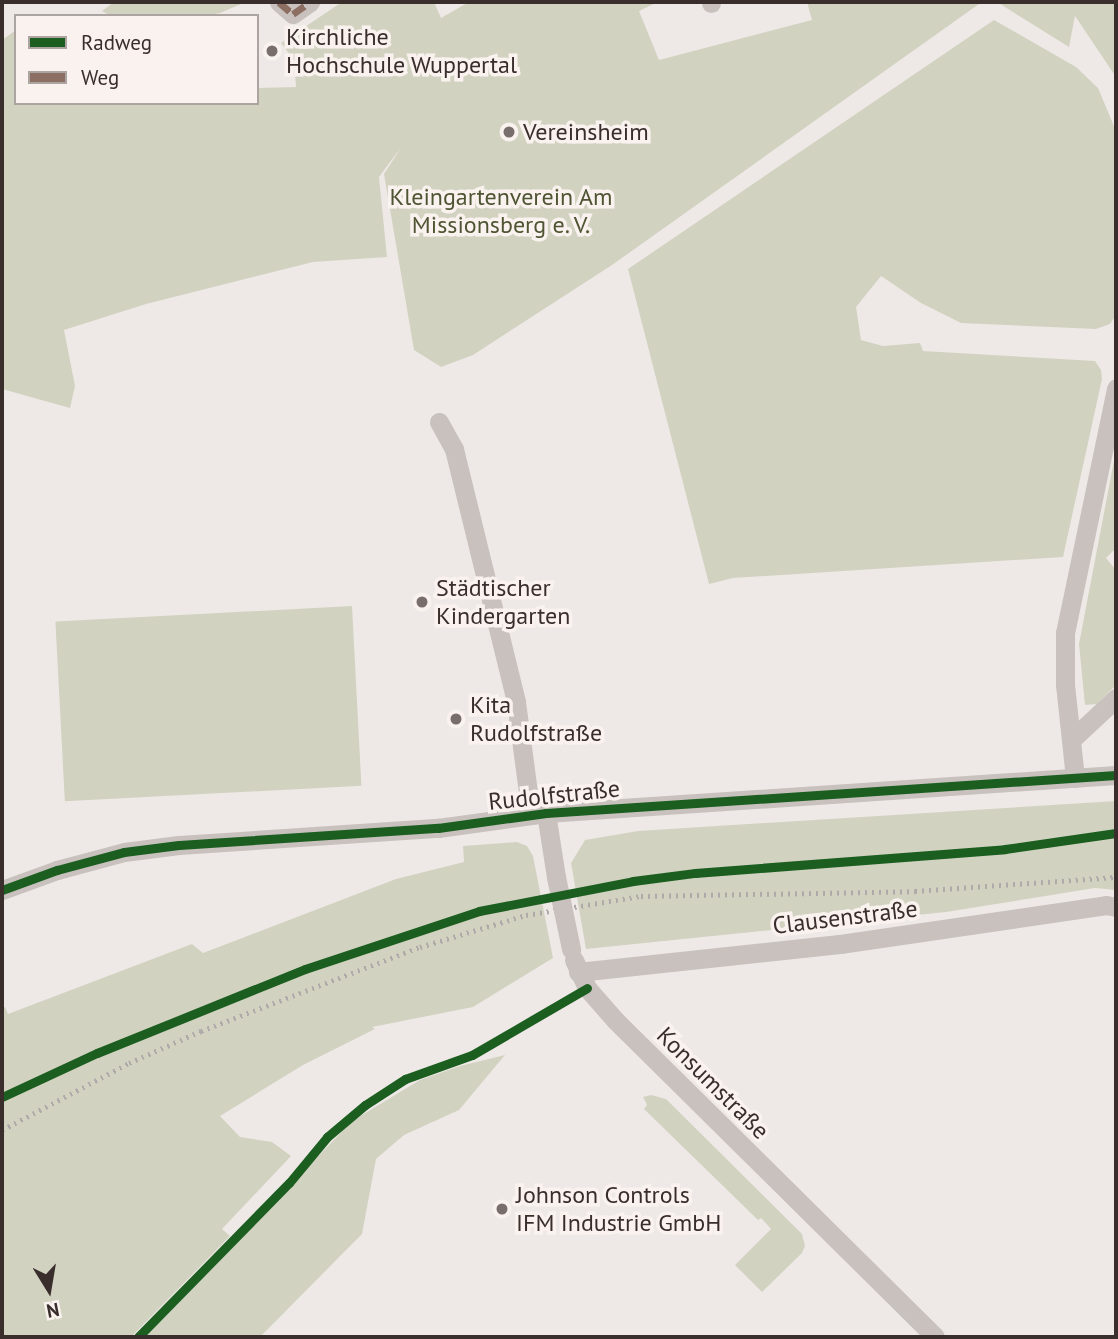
<!DOCTYPE html>
<meta charset="utf-8">
<style>
body{margin:0}
#map{position:relative;width:1118px;height:1339px;overflow:hidden;background:#eee9e6;font-family:"PT Sans",sans-serif}
div>[style]{position:absolute}
.green>*{inset:0;background:#d2d2c1;transform-origin:0 0}
.minor>*{height:19px;margin:-9.5px;padding:0 9.5px;transform-origin:9.5px;border-radius:9.5px;background:#c8c1be}
.rail>*{height:5px;margin-top:-2.5px;transform-origin:0;background:repeating-linear-gradient(90deg,#afaaa9 0 2px,transparent 0 7px)}
.minor-bridge>*{height:19px;margin:-9.5px;padding:0 9.5px;transform-origin:9.5px;border-radius:9.5px;background:#c8c1be}
.quiet>*{height:7px;margin-top:-3.5px;transform-origin:0;background:repeating-linear-gradient(90deg,#8d6e63 0 14px,transparent 0 21px)}
.cycleway>*{height:9px;margin:-4.5px;padding:0 4.5px;transform-origin:4.5px;border-radius:4.5px;background:#1b5e20}
.dots>*{width:19px;height:19px;translate:-50% -50%;box-sizing:border-box;border:4px solid #f9f2ef;border-radius:50%}
span{translate:-50% -50%;white-space:nowrap;text-align:center;line-height:1.15;-webkit-text-stroke:7px #f9f2ef;paint-order:stroke}
.poi-label{font-size:24px;color:#392e2c}
.left{translate:0 -50%;text-align:left}
.park-label{font-size:24px;color:#4f5532}
.street-label{font-size:24px;color:#392e2c}
.frame{position:absolute;inset:0;border:4px solid #392e2c;pointer-events:none}
.legend{position:absolute;left:14px;top:14px;width:245px;height:91px;box-sizing:border-box;background:#f9f2ef;border:2px solid #aca4a1;margin:0;padding:9px 12px;list-style:none;font-size:21px;color:#392e2c}
.legend li{display:flex;align-items:center;gap:14px;height:35px}
.legend b{width:35px;border:2px solid #aca4a1}
.north{position:absolute;left:14px;top:1255px;width:70px;height:70px;-webkit-text-stroke:5px #f9f2ef;paint-order:stroke;rotate:169deg;font-size:19px;font-weight:700;line-height:28px;text-align:center;color:#392e2c}
.north::after{content:'';display:block;margin:auto;width:24px;height:32px;background:#392e2c;clip-path:polygon(50% 0,100% 100%,50% 72%,0 100%)}
</style>
<div id="map">
<div class="green">
<div style="clip-path:polygon(114px 2px,246px 2px,220px 13px,204px 16px,111px 16px,102px 11px)"></div>
<div style="clip-path:polygon(342px 2px,434px 2px,441px 18px,469px 2px,658px 2px,639px 11px,659px 60px,812px 20px,807px 2px,975px 2px,979px 4px,612px 265px,473px 355px,441px 367px,414px 350px,384px 174px,402px 146px,379px 177px,387px 257px,313px 262px,146px 304px,64px 330px,75px 386px,70px 408px,2px 389px,2px 40px,16px 30px,16px 103px,257px 103px,257px 88px,296px 87px,294px 60px,281px 43px)"></div>
<div style="clip-path:polygon(997px 2px,1116px 2px,1116px 77px,1075px 16px,1069px 47px)"></div>
<div style="clip-path:polygon(994px 20px,1076px 67px,1098px 88px,1116px 131px,1116px 315px,1110px 324px,1096px 329px,961px 323px,921px 303px,881px 276px,856px 307px,861px 340px,883px 346px,920px 343px,923px 351px,1095px 361px,1101px 370px,1102px 379px,1063px 557px,733px 578px,709px 584px,628px 269px)"></div>
<div style="clip-path:polygon(1116px 450px,1116px 548px,1106px 558px,1116px 570px,1116px 685px,1097px 704px,1085px 705px,1079px 644px)"></div>
<div style="left:352px;top:606px;width:180px;height:297px;rotate:87deg"></div>
<div style="clip-path:polygon(1116px 801px,1116px 890px,1095px 888px,946px 912px,586px 949px,571px 863px,585px 840px,638px 831px)"></div>
<div style="clip-path:polygon(517px 842px,527px 846px,533px 856px,553px 958px,473px 1007px,372px 1027px,375px 1029px,303px 1065px,220px 1116px,240px 1137px,272px 1142px,291px 1156px,222px 1229px,230px 1236px,131px 1337px,2px 1337px,2px 1008px,5px 1007px,8px 1014px,192px 944px,203px 953px,396px 879px,464px 862px,463px 846px)"></div>
<div style="clip-path:polygon(505px 1055px,459px 1110px,404px 1135px,376px 1159px,362px 1234px,260px 1337px,145px 1337px,352px 1121px,420px 1080px,460px 1066px)"></div>
<div style="clip-path:polygon(651px 1095px,666px 1099px,802px 1234px,805px 1246px,802px 1253px,762px 1292px,735px 1265px,771px 1229px,761px 1218px,758px 1220px,644px 1109px,647px 1105px,643px 1097px)"></div>
</div>
<div class="minor">
<div style="left:279px;top:2px;width:18px;rotate:41deg"></div>
<div style="left:293px;top:14px;width:21px;rotate:-35deg"></div>
<div style="left:711px;top:2px;width:1px;rotate:90deg"></div>
<div style="left:439px;top:422px;width:31px;rotate:61deg"></div>
<div style="left:454px;top:449px;width:260px;rotate:76.2deg"></div>
<div style="left:516px;top:702px;width:113px;rotate:82.4deg"></div>
<div style="left:1071px;top:740px;width:62px;rotate:-43deg"></div>
<div style="left:1075px;top:778px;width:94px;rotate:-96.1deg"></div>
<div style="left:1065px;top:685px;width:52px;rotate:-90deg"></div>
<div style="left:1065px;top:633px;width:250px;rotate:-78.2deg"></div>
<div style="left:546px;top:813px;width:65px;rotate:81.1deg"></div>
<div style="left:2px;top:890px;width:59px;rotate:-20deg"></div>
<div style="left:57px;top:870px;width:69px;rotate:-15deg"></div>
<div style="left:124px;top:852px;width:55px;rotate:-7.3deg"></div>
<div style="left:179px;top:845px;width:260px;rotate:-3.8deg"></div>
<div style="left:438px;top:828px;width:109px;rotate:-7.9deg"></div>
<div style="left:546px;top:813px;width:571px;rotate:-3.81deg"></div>
<div style="left:574px;top:960px;width:31px;rotate:65deg"></div>
<div style="left:587px;top:988px;width:43px;rotate:48.8deg"></div>
<div style="left:615px;top:1020px;width:450px;rotate:44.7deg"></div>
<div style="left:578px;top:972px;width:263px;rotate:-6.1deg"></div>
<div style="left:840px;top:944px;width:269px;rotate:-8.3deg"></div>
<div style="left:1106px;top:905px;width:10px;rotate:11deg"></div>
</div>
<div class="rail">
<div style="left:2px;top:1130px;width:144px;rotate:-27.8deg"></div>
<div style="left:129px;top:1063px;width:79px;rotate:-24deg"></div>
<div style="left:201px;top:1031px;width:235px;rotate:-21deg"></div>
<div style="left:420px;top:947px;width:111px;rotate:-16.8deg"></div>
<div style="left:526px;top:915px;width:117px;rotate:-9.4deg"></div>
<div style="left:641px;top:896px;width:274px;rotate:-1deg"></div>
<div style="left:915px;top:891px;width:201px;rotate:-4deg"></div>
</div>
<div class="minor-bridge">
<div style="left:556px;top:877px;width:74px;rotate:78.2deg"></div>
</div>
<div class="quiet">
<div style="left:279px;top:2px;width:18px;rotate:41deg"></div>
<div style="left:293px;top:14px;width:21px;rotate:-35deg"></div>
</div>
<div class="cycleway">
<div style="left:2px;top:890px;width:59px;rotate:-20deg"></div>
<div style="left:57px;top:870px;width:69px;rotate:-15deg"></div>
<div style="left:124px;top:852px;width:55px;rotate:-7.3deg"></div>
<div style="left:179px;top:845px;width:260px;rotate:-3.8deg"></div>
<div style="left:438px;top:828px;width:109px;rotate:-7.9deg"></div>
<div style="left:546px;top:813px;width:571px;rotate:-3.81deg"></div>
<div style="left:2px;top:1097px;width:105px;rotate:-24.9deg"></div>
<div style="left:97px;top:1053px;width:224px;rotate:-22deg"></div>
<div style="left:305px;top:969px;width:183px;rotate:-18.4deg"></div>
<div style="left:479px;top:911px;width:157px;rotate:-11deg"></div>
<div style="left:633px;top:881px;width:63px;rotate:-7.4deg"></div>
<div style="left:695px;top:873px;width:311px;rotate:-4.4deg"></div>
<div style="left:1005px;top:849px;width:112px;rotate:-8.2deg"></div>
<div style="left:138px;top:1337px;width:216px;rotate:-45.6deg"></div>
<div style="left:289px;top:1183px;width:60px;rotate:-50.4deg"></div>
<div style="left:327px;top:1137px;width:50px;rotate:-40.1deg"></div>
<div style="left:365px;top:1105px;width:48px;rotate:-33deg"></div>
<div style="left:405px;top:1079px;width:71px;rotate:-19.7deg"></div>
<div style="left:472px;top:1055px;width:133px;rotate:-30.2deg"></div>
</div>
<div class="dots">
<div style="left:272px;top:51px;background:#786f6d"></div>
<div style="left:509px;top:132px;background:#786f6d"></div>
<div style="left:422px;top:602px;background:#786f6d"></div>
<div style="left:456px;top:719px;background:#786f6d"></div>
<div style="left:502px;top:1209px;background:#786f6d"></div>
</div>
<div class="poi-label">
<span class="left" style="left:286px;top:51px">Kirchliche<br>Hochschule Wuppertal</span>
<span class="left" style="left:523px;top:132px">Vereinsheim</span>
<span class="left" style="left:436px;top:602px">Städtischer<br>Kindergarten</span>
<span class="left" style="left:470px;top:719px">Kita<br>Rudolfstraße</span>
<span class="left" style="left:516px;top:1209px">Johnson Controls<br>IFM Industrie GmbH</span>
</div>
<div class="park-label">
<span style="left:501px;top:211px">Kleingartenverein Am<br>Missionsberg e. V.</span>
</div>
<div class="street-label">
<span style="left:554px;top:795px;rotate:-6deg">Rudolfstraße</span>
<span style="left:845px;top:917px;rotate:-7deg">Clausenstraße</span>
<span style="left:713px;top:1083px;rotate:45deg">Konsumstraße</span>
</div>
<div class="frame"></div>
<ul class="legend">
<li><b style="height:9px;background:#1b5e20"></b>Radweg</li>
<li><b style="height:9px;background:#8d6e63"></b>Weg</li>
</ul>
<div class="north">N</div>
</div>
